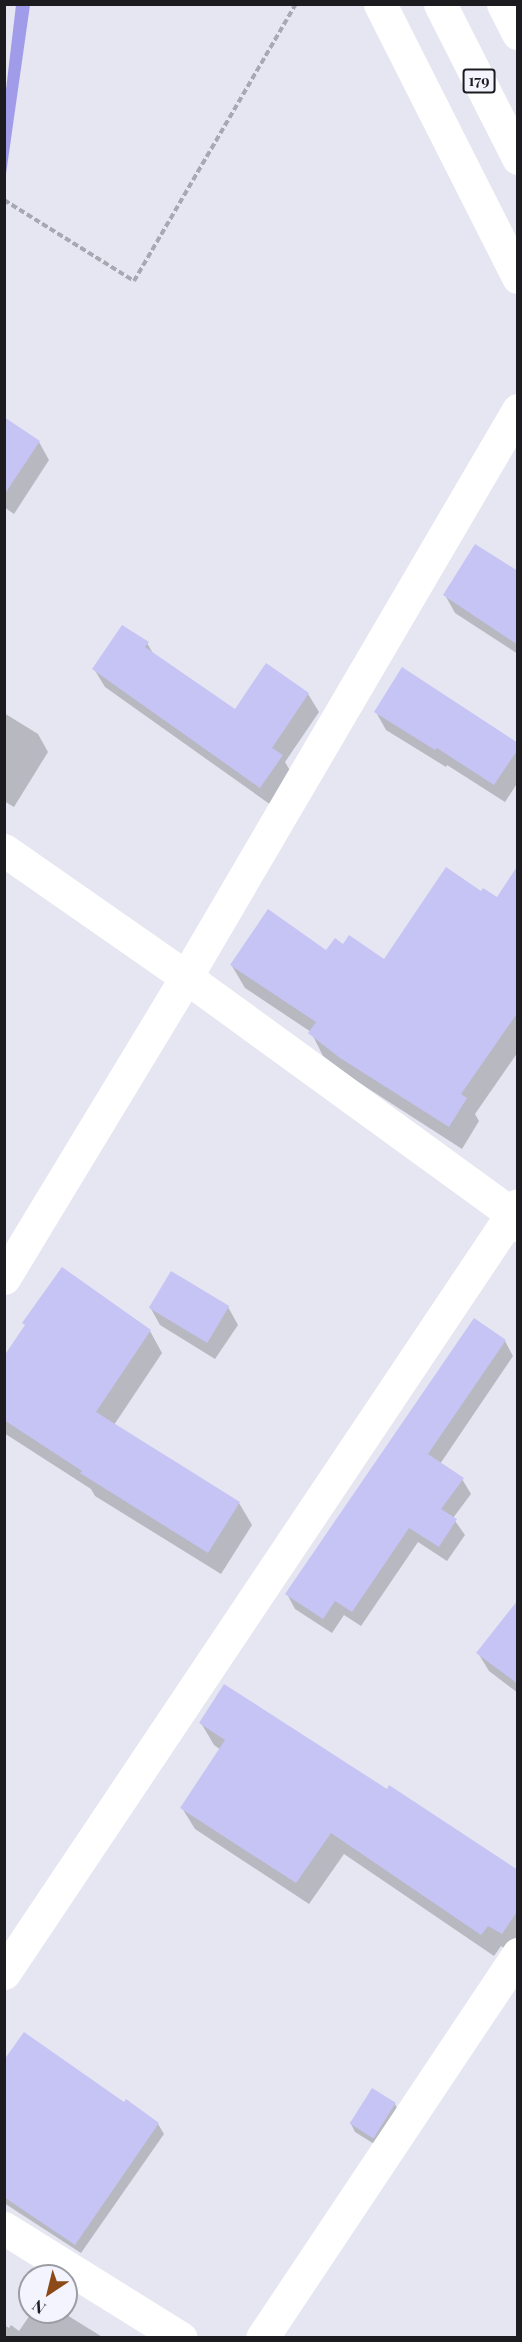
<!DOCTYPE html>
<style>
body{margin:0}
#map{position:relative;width:522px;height:2342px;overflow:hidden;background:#e6e6f2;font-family:"Playfair Display",serif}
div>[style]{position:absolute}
.water>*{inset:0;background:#a09ce9}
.shadow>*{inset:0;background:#0003}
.building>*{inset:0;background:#c6c4f4;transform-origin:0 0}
.path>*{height:4px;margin-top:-2px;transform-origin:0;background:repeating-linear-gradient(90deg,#a8a8b2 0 6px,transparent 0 9px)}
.minor>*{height:33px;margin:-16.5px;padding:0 16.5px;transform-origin:16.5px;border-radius:16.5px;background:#fff}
.highway>*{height:33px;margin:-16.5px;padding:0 16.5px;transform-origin:16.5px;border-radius:16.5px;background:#fff}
span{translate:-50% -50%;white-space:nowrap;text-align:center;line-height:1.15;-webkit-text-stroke:6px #f4f4fe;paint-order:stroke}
.shield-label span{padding:2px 4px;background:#f4f4fe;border:2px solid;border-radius:4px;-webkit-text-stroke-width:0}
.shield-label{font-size:15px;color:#1b1b20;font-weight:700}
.frame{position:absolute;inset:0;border:6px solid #1b1b20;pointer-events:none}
.north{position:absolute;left:18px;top:2264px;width:60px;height:60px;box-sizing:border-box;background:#f4f4fe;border:2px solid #9d9da5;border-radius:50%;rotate:215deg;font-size:16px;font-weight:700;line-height:24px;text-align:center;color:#1b1b20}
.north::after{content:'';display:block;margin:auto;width:21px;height:27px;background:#8c4a18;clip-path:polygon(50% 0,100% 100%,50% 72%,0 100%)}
</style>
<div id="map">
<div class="water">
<div style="clip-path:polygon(16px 5px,30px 5px,5px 181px,5px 98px)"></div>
</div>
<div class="shadow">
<div style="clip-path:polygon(4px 419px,39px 442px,49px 460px,14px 514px,4px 507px)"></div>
<div style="clip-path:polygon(518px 572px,518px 654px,455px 613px,445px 595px)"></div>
<div style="clip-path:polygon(147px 643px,154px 655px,236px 711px,308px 694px,319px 712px,285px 762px,292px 774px,271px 805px,105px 687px,94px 669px)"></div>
<div style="clip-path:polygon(376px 712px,518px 745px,518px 782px,505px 802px,447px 765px,446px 767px,386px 730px)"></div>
<div style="clip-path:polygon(4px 713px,38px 734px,48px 752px,14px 807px,4px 801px)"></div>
<div style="clip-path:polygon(518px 868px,518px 1052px,475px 1114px,479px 1121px,462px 1149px,355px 1080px,323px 1056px,311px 1032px,245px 988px,232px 966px,327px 953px,344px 946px,385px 961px,481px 893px,498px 899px)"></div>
<div style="clip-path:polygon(150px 1307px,228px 1307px,238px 1325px,215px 1359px,160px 1325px)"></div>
<div style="clip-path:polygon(24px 1323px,150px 1331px,162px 1353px,114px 1425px,239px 1503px,252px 1525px,221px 1574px,95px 1496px,91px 1489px,4px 1433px,4px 1359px,26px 1326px)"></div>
<div style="clip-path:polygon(505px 1341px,513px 1356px,440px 1464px,462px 1479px,471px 1494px,453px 1518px,465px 1535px,447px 1561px,418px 1542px,361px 1626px,344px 1615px,332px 1633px,295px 1609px,287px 1594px)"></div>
<div style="clip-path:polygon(518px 1609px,518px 1693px,489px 1671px,478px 1653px)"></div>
<div style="clip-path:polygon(201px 1723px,387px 1791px,518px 1871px,518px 1950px,514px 1955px,501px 1946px,494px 1956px,344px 1854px,309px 1904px,195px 1829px,182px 1808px,221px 1750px,214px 1745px)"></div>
<div style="clip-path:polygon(4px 2062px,124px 2104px,158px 2124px,164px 2134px,81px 2253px,4px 2203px)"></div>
<div style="clip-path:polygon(395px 2104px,400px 2114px,379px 2147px,355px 2132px,350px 2122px)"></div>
<div style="clip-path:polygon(32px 2312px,62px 2312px,104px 2338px,4px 2338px,4px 2325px,9px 2328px,11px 2325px,19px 2331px)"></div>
</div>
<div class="building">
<div style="clip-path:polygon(4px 417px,40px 441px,4px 495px)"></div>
<div style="clip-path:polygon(475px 544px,518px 571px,518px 645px,443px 595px)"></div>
<div style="clip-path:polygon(122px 625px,149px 642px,145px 647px,235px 709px,266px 663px,309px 693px,272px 748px,283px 755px,260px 788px,92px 669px)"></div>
<div style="clip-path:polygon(402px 667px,518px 743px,518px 749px,494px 785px,437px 748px,435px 750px,374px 712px)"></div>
<div style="clip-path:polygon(518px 865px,518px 1012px,461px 1094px,467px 1098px,449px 1127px,340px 1058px,308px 1033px,316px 1022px,230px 965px,268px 909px,326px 950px,335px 938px,343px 944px,349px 935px,384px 959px,446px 867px,481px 891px,483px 888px,497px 897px)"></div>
<div style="clip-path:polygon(62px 1267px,151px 1330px,96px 1412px,240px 1502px,208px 1553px,80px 1473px,82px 1471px,4px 1420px,4px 1356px,25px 1325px,22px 1323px)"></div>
<div style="left:171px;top:1271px;width:68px;height:43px;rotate:31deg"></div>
<div style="clip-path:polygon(474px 1318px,506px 1340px,428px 1454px,464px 1478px,441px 1509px,457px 1519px,439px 1547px,409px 1528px,352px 1612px,335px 1601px,323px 1619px,285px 1594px)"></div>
<div style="clip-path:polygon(518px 1600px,518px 1684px,476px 1653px)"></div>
<div style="clip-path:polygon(224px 1684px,387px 1789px,389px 1785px,518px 1870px,518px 1910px,502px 1934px,488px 1926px,481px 1935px,331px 1833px,296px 1883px,180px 1808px,225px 1740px,199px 1723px)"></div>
<div style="clip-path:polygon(24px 2032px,124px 2102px,126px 2099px,159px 2123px,75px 2245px,4px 2197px,4px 2060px)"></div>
<div style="left:372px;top:2088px;width:28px;height:42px;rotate:32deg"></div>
</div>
<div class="path">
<div style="left:4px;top:200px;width:153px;rotate:31.9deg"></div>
<div style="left:134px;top:281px;width:321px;rotate:-59.7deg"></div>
</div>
<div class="minor">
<div style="left:380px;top:4px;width:306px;rotate:63.2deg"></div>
<div style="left:4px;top:850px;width:222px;rotate:34.9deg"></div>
<div style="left:186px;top:977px;width:403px;rotate:36deg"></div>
<div style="left:512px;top:1214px;width:13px;rotate:61deg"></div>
<div style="left:4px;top:1278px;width:352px;rotate:-58.8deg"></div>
<div style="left:186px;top:977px;width:657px;rotate:-59.65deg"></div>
<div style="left:4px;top:1973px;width:924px;rotate:-56.21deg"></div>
<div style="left:4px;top:2228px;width:208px;rotate:31.9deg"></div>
<div style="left:262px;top:2338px;width:462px;rotate:-56.3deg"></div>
</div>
<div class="highway">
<div style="left:440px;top:4px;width:173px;rotate:63.1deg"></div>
<div style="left:503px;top:4px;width:33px;rotate:63deg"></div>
</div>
<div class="shield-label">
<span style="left:479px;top:81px">179</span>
</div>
<div class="frame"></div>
<div class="north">N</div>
</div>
